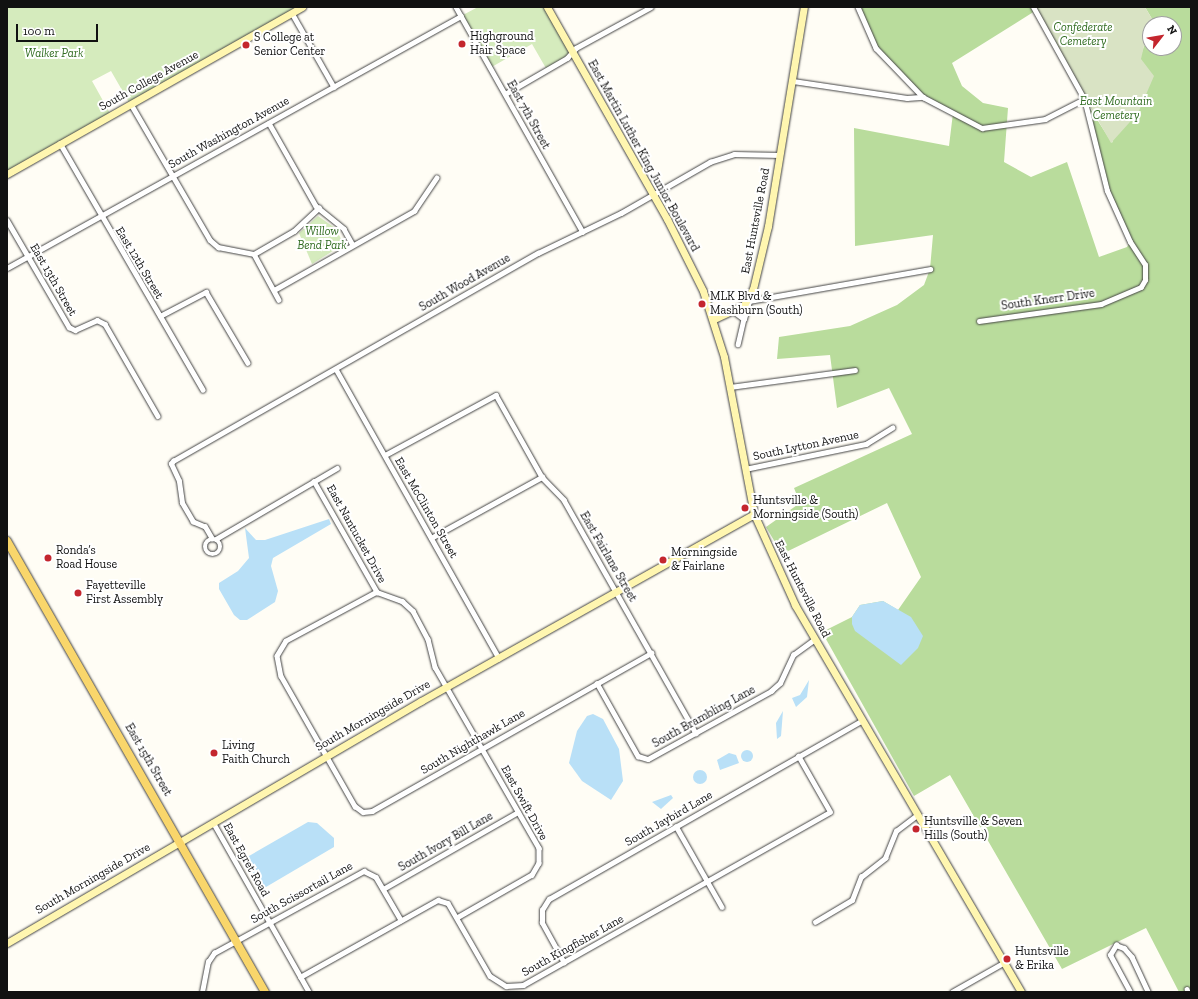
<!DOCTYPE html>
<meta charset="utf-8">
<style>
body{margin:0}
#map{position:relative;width:1198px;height:999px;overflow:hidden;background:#fffdf5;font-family:"Zilla Slab",serif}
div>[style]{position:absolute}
.green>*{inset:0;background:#d5ebbd}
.forest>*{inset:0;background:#b9dc9c}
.cemetery>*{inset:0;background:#d9e3c4}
.water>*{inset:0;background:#b9e0f7}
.round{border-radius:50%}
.roads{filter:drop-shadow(0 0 1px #444) drop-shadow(0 0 1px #444)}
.street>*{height:4.5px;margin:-2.25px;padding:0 2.25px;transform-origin:2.25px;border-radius:2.25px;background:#fff}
.street>.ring{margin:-2.25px;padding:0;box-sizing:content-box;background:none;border:4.5px solid #fff;border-radius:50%}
.secondary>*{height:7px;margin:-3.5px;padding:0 3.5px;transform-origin:3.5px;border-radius:3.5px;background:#fff6b0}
.primary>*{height:8px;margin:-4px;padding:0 4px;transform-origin:4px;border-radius:4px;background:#f9d66b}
.dots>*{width:11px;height:11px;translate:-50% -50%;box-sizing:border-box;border:2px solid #fff;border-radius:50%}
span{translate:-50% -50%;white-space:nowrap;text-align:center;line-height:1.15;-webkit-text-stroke:4px #fff;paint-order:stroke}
.park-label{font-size:12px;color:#2f6b1f;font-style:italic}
.poi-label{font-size:12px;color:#111}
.left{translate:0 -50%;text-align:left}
.street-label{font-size:12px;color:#111}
.frame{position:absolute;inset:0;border:8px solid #111;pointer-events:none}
.north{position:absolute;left:1142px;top:16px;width:40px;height:40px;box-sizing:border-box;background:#fff;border:1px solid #a0a0a0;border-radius:50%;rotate:59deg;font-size:11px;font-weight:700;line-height:16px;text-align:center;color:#111}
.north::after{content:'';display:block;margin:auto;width:14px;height:18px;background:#c4262e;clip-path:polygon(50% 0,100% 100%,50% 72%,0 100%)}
.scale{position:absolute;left:16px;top:24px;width:82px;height:18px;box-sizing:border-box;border:2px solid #111;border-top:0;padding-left:5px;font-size:12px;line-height:14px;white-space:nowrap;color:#111;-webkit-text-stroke:3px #fff;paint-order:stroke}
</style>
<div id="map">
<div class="green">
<div style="clip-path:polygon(7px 7px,302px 7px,130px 104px,111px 71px,92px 81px,111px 115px,7px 174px)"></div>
<div style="clip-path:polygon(478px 7px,547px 7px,572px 53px,547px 70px,532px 44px,490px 68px,461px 16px)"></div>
<div style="clip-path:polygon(318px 216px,335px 228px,344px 244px,312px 264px,299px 233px)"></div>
</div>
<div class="forest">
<div style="clip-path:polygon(858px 7px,1033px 7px,1035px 11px,952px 63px,962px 86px,983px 103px,1008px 108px,1004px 162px,1031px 177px,1067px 162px,1099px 257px,1127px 247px,1130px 242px,1107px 191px,1084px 99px,1112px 143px,1144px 46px,1150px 42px,1150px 48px,1174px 48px,1174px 24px,1155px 24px,1145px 7px,1191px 7px,1191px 992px,1179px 992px,1146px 928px,1062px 969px,950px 775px,914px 796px,822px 632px,852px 617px,860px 605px,883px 601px,898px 610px,921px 577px,887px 503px,782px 554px,766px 527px,800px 503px,794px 488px,912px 434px,889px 388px,837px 408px,830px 355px,777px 359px,779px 337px,850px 326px,897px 305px,924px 285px,930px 269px,933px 235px,855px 246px,854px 128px,949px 146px,953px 113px,923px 97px,876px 48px)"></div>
</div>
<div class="cemetery">
<div style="clip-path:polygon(1033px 7px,1145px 7px,1155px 24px,1150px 24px,1150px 42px,1144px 46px,1141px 59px,1154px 76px,1138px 113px,1111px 143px)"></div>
</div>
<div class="water">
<div style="clip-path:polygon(329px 519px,331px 524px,273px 558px,271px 566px,278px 591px,275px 602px,247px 620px,240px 620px,234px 615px,219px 589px,219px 583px,238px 571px,249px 558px,245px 528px,256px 540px,265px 540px)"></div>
<div style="clip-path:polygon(883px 601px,911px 617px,923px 636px,918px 648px,901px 665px,855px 631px,852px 624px,852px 617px,860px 605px)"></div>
<div style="clip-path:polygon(809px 680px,807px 697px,796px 707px,792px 698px,800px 695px)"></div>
<div style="clip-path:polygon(783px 711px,781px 736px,777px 739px,776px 723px)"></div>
<div style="clip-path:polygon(593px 714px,603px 719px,619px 749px,623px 781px,611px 800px,582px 781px,569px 763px,577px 731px,587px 716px)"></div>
<div class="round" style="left:741px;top:750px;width:12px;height:12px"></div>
<div style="clip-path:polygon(729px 753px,736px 755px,739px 763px,720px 770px,717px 760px)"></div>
<div class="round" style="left:693px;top:770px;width:14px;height:14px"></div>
<div style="clip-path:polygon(671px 795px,673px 798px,661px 809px,652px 802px)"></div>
<div style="clip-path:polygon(308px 822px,317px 823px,334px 838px,334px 847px,266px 887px,260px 887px,248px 868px,249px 856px)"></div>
</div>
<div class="roads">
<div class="street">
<div style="left:456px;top:7px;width:258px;rotate:60.6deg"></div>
<div style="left:858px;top:7px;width:45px;rotate:66.3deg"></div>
<div style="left:876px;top:48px;width:68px;rotate:46.2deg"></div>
<div style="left:923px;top:97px;width:67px;rotate:27.7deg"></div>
<div style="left:982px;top:128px;width:64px;rotate:-8.1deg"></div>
<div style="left:1045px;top:119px;width:44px;rotate:-27.1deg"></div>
<div style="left:292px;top:13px;width:85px;rotate:60.4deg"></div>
<div style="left:793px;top:81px;width:115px;rotate:8.5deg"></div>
<div style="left:907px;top:98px;width:16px;rotate:-4deg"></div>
<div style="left:505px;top:94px;width:72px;rotate:-30.1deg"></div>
<div style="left:567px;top:58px;width:13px;rotate:-48deg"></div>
<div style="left:576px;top:48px;width:85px;rotate:-28.7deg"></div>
<div style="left:131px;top:104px;width:157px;rotate:59.8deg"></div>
<div style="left:210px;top:240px;width:11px;rotate:41deg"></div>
<div style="left:218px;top:247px;width:37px;rotate:11deg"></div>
<div style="left:254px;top:254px;width:52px;rotate:61.5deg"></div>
<div style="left:269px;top:123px;width:95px;rotate:60.5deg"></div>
<div style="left:316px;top:206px;width:36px;rotate:39deg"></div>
<div style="left:344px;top:229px;width:18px;rotate:61deg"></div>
<div style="left:60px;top:143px;width:285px;rotate:59.9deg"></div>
<div style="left:7px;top:220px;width:124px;rotate:59.9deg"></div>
<div style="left:69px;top:327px;width:7px;rotate:27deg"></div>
<div style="left:75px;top:330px;width:24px;rotate:-24deg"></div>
<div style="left:97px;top:320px;width:9px;rotate:27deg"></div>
<div style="left:105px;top:324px;width:106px;rotate:60.1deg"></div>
<div style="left:254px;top:254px;width:46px;rotate:-29.9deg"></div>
<div style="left:294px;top:231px;width:34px;rotate:-43deg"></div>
<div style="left:7px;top:268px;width:519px;rotate:-29.03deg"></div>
<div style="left:274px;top:290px;width:161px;rotate:-29.4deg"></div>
<div style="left:414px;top:211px;width:40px;rotate:-56deg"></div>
<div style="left:732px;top:310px;width:15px;rotate:37deg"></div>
<div style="left:744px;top:319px;width:26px;rotate:103deg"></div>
<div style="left:160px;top:316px;width:52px;rotate:-27.6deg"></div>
<div style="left:206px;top:292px;width:82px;rotate:59.4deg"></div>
<div style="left:744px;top:319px;width:19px;rotate:-74deg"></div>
<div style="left:749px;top:301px;width:184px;rotate:-10deg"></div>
<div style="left:979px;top:321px;width:123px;rotate:-7.9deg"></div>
<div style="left:1101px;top:304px;width:43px;rotate:-23deg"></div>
<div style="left:1141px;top:287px;width:8px;rotate:-60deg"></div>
<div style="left:1145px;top:280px;width:15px;rotate:-90deg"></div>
<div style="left:1145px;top:265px;width:27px;rotate:-123deg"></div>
<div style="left:1130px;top:242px;width:56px;rotate:-114.3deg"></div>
<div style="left:1107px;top:191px;width:95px;rotate:-104deg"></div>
<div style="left:1084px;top:99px;width:105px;rotate:-119deg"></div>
<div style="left:336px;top:369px;width:332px;rotate:60.6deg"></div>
<div style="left:730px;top:387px;width:126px;rotate:-7.7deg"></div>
<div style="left:385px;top:455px;width:126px;rotate:-28.4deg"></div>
<div style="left:496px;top:395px;width:94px;rotate:60.7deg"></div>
<div style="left:542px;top:477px;width:32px;rotate:46deg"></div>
<div style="left:564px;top:500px;width:268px;rotate:60.5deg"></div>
<div style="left:745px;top:469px;width:124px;rotate:-11.7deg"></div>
<div style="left:866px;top:444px;width:31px;rotate:-32deg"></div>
<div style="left:314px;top:481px;width:128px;rotate:60.4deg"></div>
<div style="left:377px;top:592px;width:27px;rotate:20deg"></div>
<div style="left:402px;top:601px;width:15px;rotate:42deg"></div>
<div style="left:413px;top:611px;width:32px;rotate:62deg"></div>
<div style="left:428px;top:639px;width:29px;rotate:76deg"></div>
<div style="left:435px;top:667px;width:209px;rotate:60.1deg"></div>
<div style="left:539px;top:848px;width:15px;rotate:90deg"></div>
<div style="left:539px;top:863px;width:14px;rotate:120deg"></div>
<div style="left:532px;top:875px;width:86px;rotate:150.2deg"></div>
<div style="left:431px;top:538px;width:127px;rotate:-28.8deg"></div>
<div class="ring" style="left:205px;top:539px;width:11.5px;height:11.5px"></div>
<div style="left:212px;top:539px;width:14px;rotate:-120deg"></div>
<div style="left:205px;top:527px;width:13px;rotate:-157deg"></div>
<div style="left:193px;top:522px;width:22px;rotate:-120deg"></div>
<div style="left:182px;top:503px;width:22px;rotate:-98deg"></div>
<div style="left:179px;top:481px;width:19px;rotate:-115deg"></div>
<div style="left:171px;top:464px;width:4px;rotate:-56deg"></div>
<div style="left:173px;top:461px;width:420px;rotate:-29.7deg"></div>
<div style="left:538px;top:253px;width:92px;rotate:-25.7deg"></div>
<div style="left:621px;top:213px;width:103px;rotate:-29.8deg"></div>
<div style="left:710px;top:162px;width:25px;rotate:-18deg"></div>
<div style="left:734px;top:154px;width:46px;rotate:1.2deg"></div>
<div style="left:216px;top:539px;width:140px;rotate:-30.4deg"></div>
<div style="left:377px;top:592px;width:103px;rotate:151.7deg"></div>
<div style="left:286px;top:641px;width:17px;rotate:121deg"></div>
<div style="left:277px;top:656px;width:20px;rotate:79deg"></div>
<div style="left:281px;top:676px;width:150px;rotate:60.4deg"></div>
<div style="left:355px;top:806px;width:10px;rotate:37deg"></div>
<div style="left:363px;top:812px;width:9px;rotate:-6deg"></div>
<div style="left:372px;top:811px;width:321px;rotate:-29.5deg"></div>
<div style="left:597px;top:683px;width:84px;rotate:60.7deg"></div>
<div style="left:638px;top:756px;width:10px;rotate:17deg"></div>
<div style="left:648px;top:759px;width:141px;rotate:-28.9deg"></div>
<div style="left:771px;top:691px;width:12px;rotate:-42deg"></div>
<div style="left:780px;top:683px;width:31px;rotate:-65deg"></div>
<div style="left:793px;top:655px;width:26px;rotate:-36deg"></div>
<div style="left:213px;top:822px;width:195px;rotate:60.5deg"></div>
<div style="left:676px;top:826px;width:93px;rotate:60.4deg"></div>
<div style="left:383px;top:889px;width:155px;rotate:-29.7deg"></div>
<div style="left:815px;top:922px;width:43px;rotate:-30.7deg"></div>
<div style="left:852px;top:900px;width:25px;rotate:-69deg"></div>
<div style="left:861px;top:877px;width:31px;rotate:-38deg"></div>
<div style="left:885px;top:858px;width:29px;rotate:-68deg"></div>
<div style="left:896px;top:831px;width:25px;rotate:-37deg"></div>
<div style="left:564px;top:963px;width:46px;rotate:-118.8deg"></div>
<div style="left:542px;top:923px;width:13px;rotate:-90deg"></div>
<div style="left:542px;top:910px;width:13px;rotate:-58deg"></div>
<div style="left:549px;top:899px;width:359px;rotate:-29.7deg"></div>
<div style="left:300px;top:977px;width:158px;rotate:-29.2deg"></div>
<div style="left:438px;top:900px;width:10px;rotate:17deg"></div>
<div style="left:448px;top:903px;width:84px;rotate:60.1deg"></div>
<div style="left:490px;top:976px;width:19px;rotate:32deg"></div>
<div style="left:506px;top:986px;width:17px;rotate:-3deg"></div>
<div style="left:523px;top:985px;width:352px;rotate:-29.4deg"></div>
<div style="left:830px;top:812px;width:64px;rotate:-119.7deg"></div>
<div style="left:1187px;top:989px;width:3px;rotate:72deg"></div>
<div style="left:202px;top:992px;width:31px;rotate:-79deg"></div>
<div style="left:208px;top:962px;width:11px;rotate:-56deg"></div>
<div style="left:214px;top:953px;width:171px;rotate:-28.7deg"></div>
<div style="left:364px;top:871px;width:13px;rotate:27deg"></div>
<div style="left:376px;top:877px;width:50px;rotate:59.8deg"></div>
<div style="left:952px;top:992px;width:59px;rotate:-29.6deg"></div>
<div style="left:1130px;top:992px;width:42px;rotate:-118.4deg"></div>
<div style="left:1110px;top:955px;width:12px;rotate:-59deg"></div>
<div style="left:1116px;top:945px;width:9px;rotate:21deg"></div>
<div style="left:1124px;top:948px;width:12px;rotate:48deg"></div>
<div style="left:1132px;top:957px;width:38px;rotate:65deg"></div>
</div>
<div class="secondary">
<div style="left:547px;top:7px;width:244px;rotate:60.5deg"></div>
<div style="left:667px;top:219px;width:80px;rotate:63.4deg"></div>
<div style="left:703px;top:291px;width:69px;rotate:72.3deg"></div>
<div style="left:724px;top:357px;width:160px;rotate:79.2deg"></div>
<div style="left:754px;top:514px;width:100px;rotate:65.7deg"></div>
<div style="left:795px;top:605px;width:448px;rotate:59.7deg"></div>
<div style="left:7px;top:174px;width:339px;rotate:-29.5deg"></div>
<div style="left:714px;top:319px;width:33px;rotate:-25deg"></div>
<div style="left:744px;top:305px;width:18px;rotate:-61deg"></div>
<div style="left:753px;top:289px;width:65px;rotate:-76.6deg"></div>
<div style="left:768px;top:226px;width:222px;rotate:-80.7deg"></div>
<div style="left:7px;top:943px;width:480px;rotate:-30.3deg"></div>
<div style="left:421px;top:701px;width:382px;rotate:-29.3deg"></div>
</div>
<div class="primary">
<div style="left:7px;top:541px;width:520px;rotate:60.23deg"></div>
</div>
</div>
<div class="dots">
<div style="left:462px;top:44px;background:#c4262e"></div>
<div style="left:246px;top:45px;background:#c4262e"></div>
<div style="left:702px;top:304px;background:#c4262e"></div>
<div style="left:745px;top:508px;background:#c4262e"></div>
<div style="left:48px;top:558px;background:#c4262e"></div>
<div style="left:663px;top:560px;background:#c4262e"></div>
<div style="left:78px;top:593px;background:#c4262e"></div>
<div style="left:214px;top:753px;background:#c4262e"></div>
<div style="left:916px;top:829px;background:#c4262e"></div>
<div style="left:1007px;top:959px;background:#c4262e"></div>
</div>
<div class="park-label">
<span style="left:1083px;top:35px">Confederate<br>Cemetery</span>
<span style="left:54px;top:54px">Walker Park</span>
<span style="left:1116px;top:109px">East Mountain<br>Cemetery</span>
<span style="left:322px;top:239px">Willow<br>Bend Park</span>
</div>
<div class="poi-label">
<span class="left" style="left:470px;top:44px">Highground<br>Hair Space</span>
<span class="left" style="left:254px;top:45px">S College at<br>Senior Center</span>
<span class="left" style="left:710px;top:304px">MLK Blvd &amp;<br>Mashburn (South)</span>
<span class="left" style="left:753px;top:508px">Huntsville &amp;<br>Morningside (South)</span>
<span class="left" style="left:56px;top:558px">Ronda’s<br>Road House</span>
<span class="left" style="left:671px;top:560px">Morningside<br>&amp; Fairlane</span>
<span class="left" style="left:86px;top:593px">Fayetteville<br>First Assembly</span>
<span class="left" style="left:222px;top:753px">Living<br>Faith Church</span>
<span class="left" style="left:924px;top:829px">Huntsville &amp; Seven<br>Hills (South)</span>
<span class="left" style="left:1015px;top:959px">Huntsville<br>&amp; Erika</span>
</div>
<div class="street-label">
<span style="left:149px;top:81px;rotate:-29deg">South College Avenue</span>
<span style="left:528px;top:115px;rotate:61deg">East 7th Street</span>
<span style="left:229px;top:133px;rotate:-29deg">South Washington Avenue</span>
<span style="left:643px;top:156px;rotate:61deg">East Martin Luther King Junior Boulevard</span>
<span style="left:756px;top:221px;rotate:-79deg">East Huntsville Road</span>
<span style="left:139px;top:263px;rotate:59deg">East 12th Street</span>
<span style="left:53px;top:280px;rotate:60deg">East 13th Street</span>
<span style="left:465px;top:283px;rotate:-30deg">South Wood Avenue</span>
<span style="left:1048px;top:300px;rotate:-8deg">South Knerr Drive</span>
<span style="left:806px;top:446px;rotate:-12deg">South Lytton Avenue</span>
<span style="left:426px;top:508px;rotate:60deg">East McClinton Street</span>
<span style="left:356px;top:534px;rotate:61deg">East Nantucket Drive</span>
<span style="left:608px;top:557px;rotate:60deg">East Fairlane Street</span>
<span style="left:802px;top:589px;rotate:63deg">East Huntsville Road</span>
<span style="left:373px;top:716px;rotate:-30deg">South Morningside Drive</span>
<span style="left:704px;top:717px;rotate:-29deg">South Brambling Lane</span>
<span style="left:473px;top:742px;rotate:-30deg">South Nighthawk Lane</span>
<span style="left:148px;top:760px;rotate:60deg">East 15th Street</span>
<span style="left:524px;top:803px;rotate:61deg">East Swift Drive</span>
<span style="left:669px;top:819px;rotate:-30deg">South Jaybird Lane</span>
<span style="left:446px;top:842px;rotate:-30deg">South Ivory Bill Lane</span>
<span style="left:246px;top:860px;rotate:61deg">East Egret Road</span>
<span style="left:93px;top:879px;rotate:-30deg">South Morningside Drive</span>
<span style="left:302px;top:893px;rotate:-29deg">South Scissortail Lane</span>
<span style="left:573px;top:946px;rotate:-29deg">South Kingfisher Lane</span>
</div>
<div class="frame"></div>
<div class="north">N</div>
<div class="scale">100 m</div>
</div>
